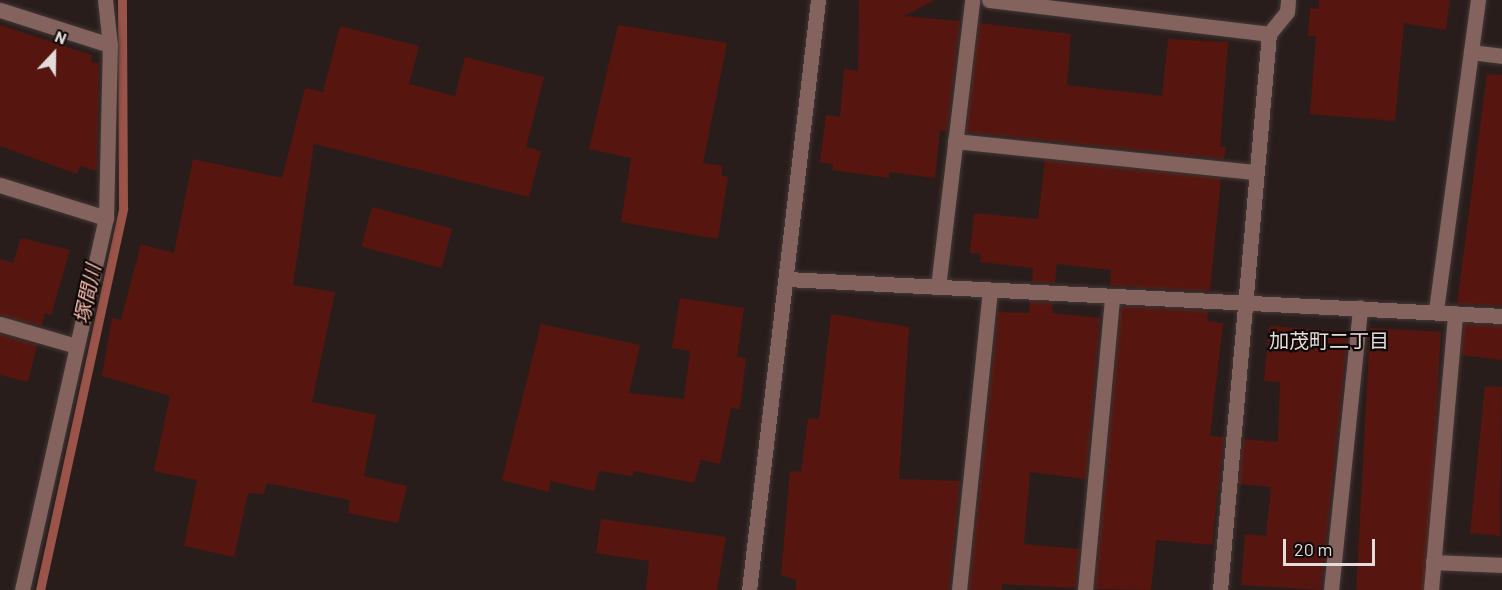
<!DOCTYPE html>
<meta charset="utf-8">
<style>
body{margin:0}
#map{position:relative;width:1502px;height:590px;overflow:hidden;background:#291d1b;font-family:Barlow,"Noto Sans JP",sans-serif}
div>[style]{position:absolute}
.stream>*{height:9px;margin:-4.5px;padding:0 4.5px;transform-origin:4.5px;border-radius:4.5px;background:#9b5449}
.building>*{inset:0;background:#56160f;transform-origin:0 0}
.roads{filter:drop-shadow(0 0 2px #433836) drop-shadow(0 0 2px #433836)}
.minor>*{height:15px;margin:-7.5px;padding:0 7.5px;transform-origin:7.5px;border-radius:7.5px;background:#84635e}
span{translate:-50% -50%;white-space:nowrap;text-align:center;line-height:1.15;-webkit-text-stroke:4.5px #0e0908;paint-order:stroke}
.water-label{font-size:20px;color:#fbbcb1;font-style:italic}
.neighbourhood-label{font-size:20px;color:#e4dcda}
.north{position:absolute;left:24px;top:24px;width:60px;height:60px;-webkit-text-stroke:4px #0e0908;paint-order:stroke;rotate:22deg;font-size:16px;font-weight:700;line-height:24px;text-align:center;color:#e4dcda}
.north::after{content:'';display:block;margin:auto;width:21px;height:27px;background:#e4dcda;clip-path:polygon(50% 0,100% 100%,50% 72%,0 100%)}
.scale{position:absolute;left:1283px;top:539px;width:92px;height:27px;box-sizing:border-box;border:3px solid #e4dcda;border-top:0;padding-left:8px;font-size:18px;line-height:21px;white-space:nowrap;color:#e4dcda;-webkit-text-stroke:4px #0e0908;paint-order:stroke}
</style>
<div id="map">
<div class="stream">
<div style="left:40px;top:590px;width:391px;rotate:-77.7deg"></div>
<div style="left:123px;top:208px;width:208px;rotate:-90.3deg"></div>
</div>
<div class="building">
<div style="clip-path:polygon(859px 0,935px 0,904px 16px,960px 21px,947px 131px,940px 130px,935px 178px,889px 172px,889px 178px,832px 170px,833px 164px,820px 162px,826px 115px,840px 117px,844px 69px,858px 71px)"></div>
<div style="clip-path:polygon(1319px 0,1450px 0,1446px 30px,1404px 23px,1395px 121px,1310px 114px,1316px 36px,1308px 36px,1310px 8px,1319px 9px)"></div>
<div style="clip-path:polygon(979px 23px,1071px 34px,1067px 85px,1162px 96px,1168px 39px,1228px 42px,1220px 147px,1226px 147px,1224px 159px,966px 132px)"></div>
<div style="clip-path:polygon(0 25px,92px 55px,91px 62px,99px 63px,97px 171px,80px 166px,77px 174px,0 146px)"></div>
<div style="clip-path:polygon(618px 25px,727px 43px,703px 163px,723px 166px,721px 175px,728px 177px,718px 239px,621px 222px,631px 158px,589px 149px)"></div>
<div style="clip-path:polygon(340px 26px,419px 46px,409px 84px,455px 96px,465px 57px,544px 77px,526px 147px,541px 151px,529px 197px,314px 144px,293px 285px,335px 292px,312px 402px,376px 415px,364px 476px,407px 486px,398px 523px,348px 513px,350px 500px,267px 483px,264px 494px,248px 493px,234px 557px,184px 546px,197px 480px,154px 471px,170px 396px,102px 376px,112px 318px,121px 320px,141px 244px,174px 253px,193px 159px,282px 178px,305px 88px,323px 92px)"></div>
<div style="clip-path:polygon(1487px 74px,1502px 75px,1502px 306px,1457px 304px)"></div>
<div style="clip-path:polygon(1045px 160px,1221px 178px,1210px 291px,1110px 286px,1111px 270px,1057px 264px,1055px 283px,1032px 282px,1033px 268px,980px 262px,981px 254px,970px 253px,974px 213px,1038px 219px)"></div>
<div style="left:372px;top:207px;width:83px;height:41px;rotate:15deg"></div>
<div style="clip-path:polygon(21px 238px,70px 250px,51px 315px,45px 313px,42px 326px,0 315px,0 259px,13px 263px)"></div>
<div style="clip-path:polygon(680px 298px,744px 308px,737px 357px,746px 358px,740px 409px,731px 408px,720px 464px,701px 460px,694px 483px,634px 471px,633px 476px,599px 471px,594px 491px,551px 481px,548px 492px,502px 480px,541px 324px,640px 345px,629px 393px,684px 399px,690px 351px,672px 348px)"></div>
<div style="clip-path:polygon(1030px 301px,1053px 303px,1052px 313px,1100px 318px,1086px 479px,1030px 472px,1024px 544px,1079px 549px,1075px 588px,1002px 584px,1002px 590px,969px 590px,998px 312px,1029px 313px)"></div>
<div style="clip-path:polygon(1121px 306px,1208px 311px,1207px 321px,1223px 323px,1210px 436px,1224px 437px,1212px 545px,1156px 540px,1151px 590px,1095px 589px)"></div>
<div style="clip-path:polygon(831px 314px,909px 327px,899px 479px,960px 481px,949px 590px,796px 590px,796px 580px,781px 575px,790px 471px,801px 472px,808px 418px,819px 419px)"></div>
<div style="clip-path:polygon(1464px 324px,1502px 326px,1502px 360px,1461px 355px)"></div>
<div style="clip-path:polygon(1269px 326px,1348px 332px,1321px 590px,1241px 585px,1245px 534px,1266px 536px,1271px 487px,1239px 484px,1243px 439px,1278px 442px,1280px 382px,1264px 381px)"></div>
<div style="left:1370px;top:328px;width:71px;height:264px;rotate:3deg"></div>
<div style="clip-path:polygon(0 334px,37px 345px,28px 382px,0 375px)"></div>
<div style="clip-path:polygon(1485px 386px,1502px 387px,1500px 536px,1470px 533px)"></div>
<div style="clip-path:polygon(601px 519px,726px 537px,717px 590px,646px 590px,649px 561px,596px 553px)"></div>
</div>
<div class="roads">
<div class="minor">
<div style="left:989px;top:0;width:282px;rotate:6.9deg"></div>
<div style="left:1269px;top:34px;width:558px;rotate:95.04deg"></div>
<div style="left:0;top:10px;width:115px;rotate:17.7deg"></div>
<div style="left:1269px;top:34px;width:28px;rotate:-51deg"></div>
<div style="left:1287px;top:12px;width:12px;rotate:-85deg"></div>
<div style="left:1471px;top:52px;width:31px;rotate:7deg"></div>
<div style="left:955px;top:141px;width:303px;rotate:5.9deg"></div>
<div style="left:0;top:185px;width:111px;rotate:17.3deg"></div>
<div style="left:787px;top:279px;width:716px;rotate:2.96deg"></div>
<div style="left:938px;top:287px;width:289px;rotate:-83.2deg"></div>
<div style="left:1436px;top:310px;width:313px;rotate:-82.3deg"></div>
<div style="left:0;top:324px;width:79px;rotate:16.1deg"></div>
<div style="left:1433px;top:562px;width:69px;rotate:2.5deg"></div>
<div style="left:22px;top:590px;width:381px;rotate:-77.3deg"></div>
<div style="left:106px;top:218px;width:173px;rotate:-88.7deg"></div>
<div style="left:110px;top:45px;width:45px;rotate:-96.3deg"></div>
<div style="left:749px;top:590px;width:594px;rotate:-83.33deg"></div>
<div style="left:959px;top:590px;width:300px;rotate:-84.1deg"></div>
<div style="left:1085px;top:590px;width:292px;rotate:-84.7deg"></div>
<div style="left:1331px;top:590px;width:284px;rotate:-84.1deg"></div>
<div style="left:1431px;top:590px;width:278px;rotate:-85deg"></div>
</div>
</div>
<div class="water-label">
<span style="left:87px;top:294px;rotate:-78deg">塚間川</span>
</div>
<div class="neighbourhood-label">
<span style="left:1329px;top:340px">加茂町二丁目</span>
</div>
<div class="north">N</div>
<div class="scale">20 m</div>
</div>
